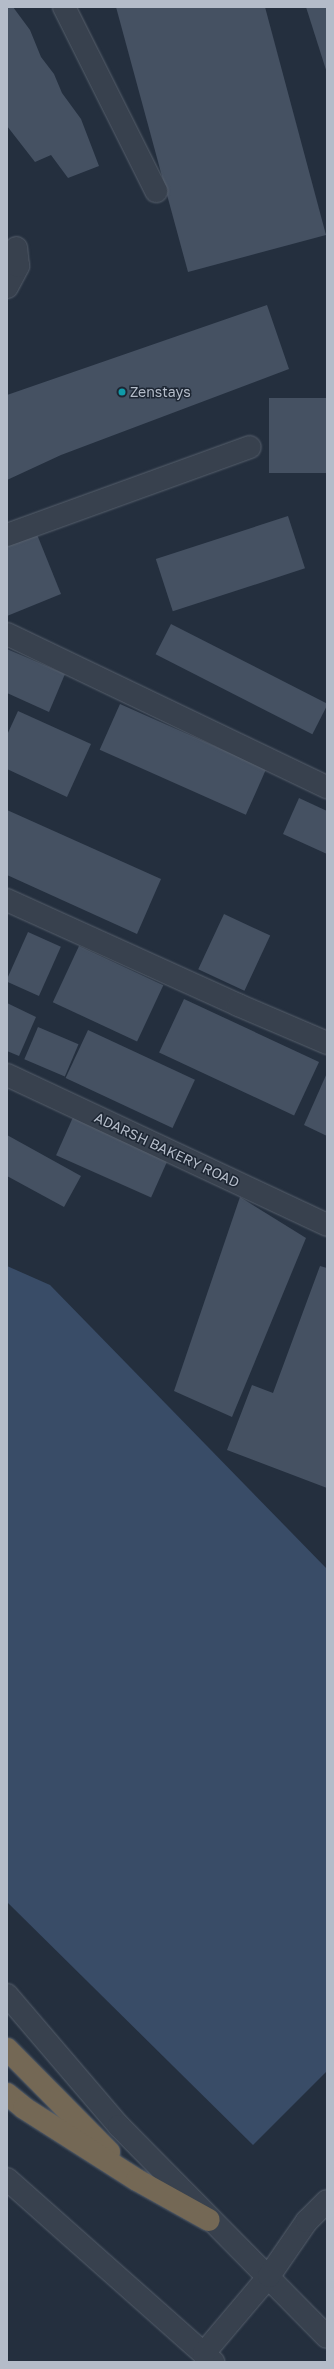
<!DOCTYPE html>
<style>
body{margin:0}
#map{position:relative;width:334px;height:2369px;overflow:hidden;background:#242f3e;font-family:"Golos Text",sans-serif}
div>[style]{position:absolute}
.water>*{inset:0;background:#394c67}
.building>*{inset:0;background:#455162;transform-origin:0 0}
.roads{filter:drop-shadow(0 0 1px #565f6c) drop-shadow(0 0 1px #565f6c)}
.minor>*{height:22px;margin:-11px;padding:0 11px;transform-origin:11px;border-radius:11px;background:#38414e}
.highway>*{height:22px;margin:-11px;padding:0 11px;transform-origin:11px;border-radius:11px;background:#746855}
.dots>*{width:11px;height:11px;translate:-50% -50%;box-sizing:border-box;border:2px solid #1d2633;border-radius:50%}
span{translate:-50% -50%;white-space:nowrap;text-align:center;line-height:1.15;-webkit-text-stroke:3px #1d2633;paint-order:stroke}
.poi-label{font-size:14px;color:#b4bcc9}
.left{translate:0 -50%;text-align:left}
.street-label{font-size:14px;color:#b4bcc9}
.frame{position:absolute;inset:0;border:8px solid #b4bcc9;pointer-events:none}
</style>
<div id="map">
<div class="water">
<div style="clip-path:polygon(7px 1266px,50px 1285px,327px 1569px,327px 2071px,253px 2145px,7px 1902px)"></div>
</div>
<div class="building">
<div style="clip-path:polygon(7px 7px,13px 7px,30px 30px,41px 57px,54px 74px,62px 93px,81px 119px,99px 166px,68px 178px,51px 155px,35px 162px,7px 126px)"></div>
<div style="clip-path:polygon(116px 7px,265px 7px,326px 235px,188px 272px)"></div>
<div style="clip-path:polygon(306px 7px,327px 7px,327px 73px)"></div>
<div style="clip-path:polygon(267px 305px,289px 369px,61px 455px,7px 480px,7px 395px)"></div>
<div style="left:269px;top:398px;width:58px;height:75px"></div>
<div style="left:288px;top:516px;width:55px;height:139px;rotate:72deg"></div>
<div style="clip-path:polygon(36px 532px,61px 594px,7px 616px,7px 544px)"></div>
<div style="left:171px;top:624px;width:176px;height:34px;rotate:27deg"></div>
<div style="clip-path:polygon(7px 649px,65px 674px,49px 712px,7px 693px)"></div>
<div style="left:120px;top:704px;width:160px;height:50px;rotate:24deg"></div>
<div style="clip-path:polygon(18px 711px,91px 744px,67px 797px,7px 769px,7px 735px)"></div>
<div style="clip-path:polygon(299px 798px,327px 811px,327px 854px,283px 834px)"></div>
<div style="clip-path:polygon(7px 810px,161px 879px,137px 934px,7px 875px)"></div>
<div style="left:224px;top:914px;width:51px;height:61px;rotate:25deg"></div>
<div style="left:28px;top:932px;width:36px;height:54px;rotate:24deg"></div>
<div style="left:79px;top:946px;width:93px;height:62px;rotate:25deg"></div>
<div style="left:184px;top:999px;width:149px;height:59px;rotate:25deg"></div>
<div style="clip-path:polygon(7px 1003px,36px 1017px,19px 1056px,7px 1051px)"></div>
<div style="left:38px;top:1027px;width:44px;height:35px;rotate:23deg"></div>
<div style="left:88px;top:1030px;width:118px;height:53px;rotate:25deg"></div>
<div style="clip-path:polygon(327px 1073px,327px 1136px,304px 1125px)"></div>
<div style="left:74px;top:1115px;width:104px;height:44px;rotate:24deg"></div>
<div style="clip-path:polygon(7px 1135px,81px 1176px,64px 1207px,7px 1176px)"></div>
<div style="clip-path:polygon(240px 1197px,306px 1238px,232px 1417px,174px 1391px)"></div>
<div style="clip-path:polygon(320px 1266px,327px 1268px,327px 1488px,227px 1450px,252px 1385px,273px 1393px)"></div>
</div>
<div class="roads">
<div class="minor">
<div style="left:64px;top:7px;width:206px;rotate:63.4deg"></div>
<div style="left:7px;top:287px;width:24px;rotate:-62deg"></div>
<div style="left:18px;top:266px;width:18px;rotate:-96deg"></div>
<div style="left:7px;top:535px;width:258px;rotate:-19.9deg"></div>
<div style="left:7px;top:634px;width:355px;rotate:25.6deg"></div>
<div style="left:7px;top:900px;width:254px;rotate:24.4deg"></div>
<div style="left:238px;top:1005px;width:97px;rotate:23.1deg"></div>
<div style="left:7px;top:1075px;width:353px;rotate:25.1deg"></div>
<div style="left:7px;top:1995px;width:172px;rotate:49.5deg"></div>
<div style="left:119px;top:2126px;width:296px;rotate:45.4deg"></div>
<div style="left:7px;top:2179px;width:276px;rotate:41.6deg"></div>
<div style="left:204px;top:2353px;width:101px;rotate:-49.8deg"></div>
<div style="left:269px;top:2276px;width:67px;rotate:-55.4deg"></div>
<div style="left:307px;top:2221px;width:28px;rotate:-45deg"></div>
</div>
<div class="highway">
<div style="left:7px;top:2049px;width:145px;rotate:45.3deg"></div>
<div style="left:7px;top:2094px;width:22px;rotate:39deg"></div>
<div style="left:24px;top:2108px;width:134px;rotate:32.5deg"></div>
<div style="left:137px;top:2180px;width:82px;rotate:29.1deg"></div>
</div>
</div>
<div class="dots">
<div style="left:122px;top:392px;background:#0f9aa8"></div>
</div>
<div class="poi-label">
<span class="left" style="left:130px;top:392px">Zenstays</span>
</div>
<div class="street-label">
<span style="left:167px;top:1150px;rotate:25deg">ADARSH BAKERY ROAD</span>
</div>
<div class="frame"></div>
</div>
